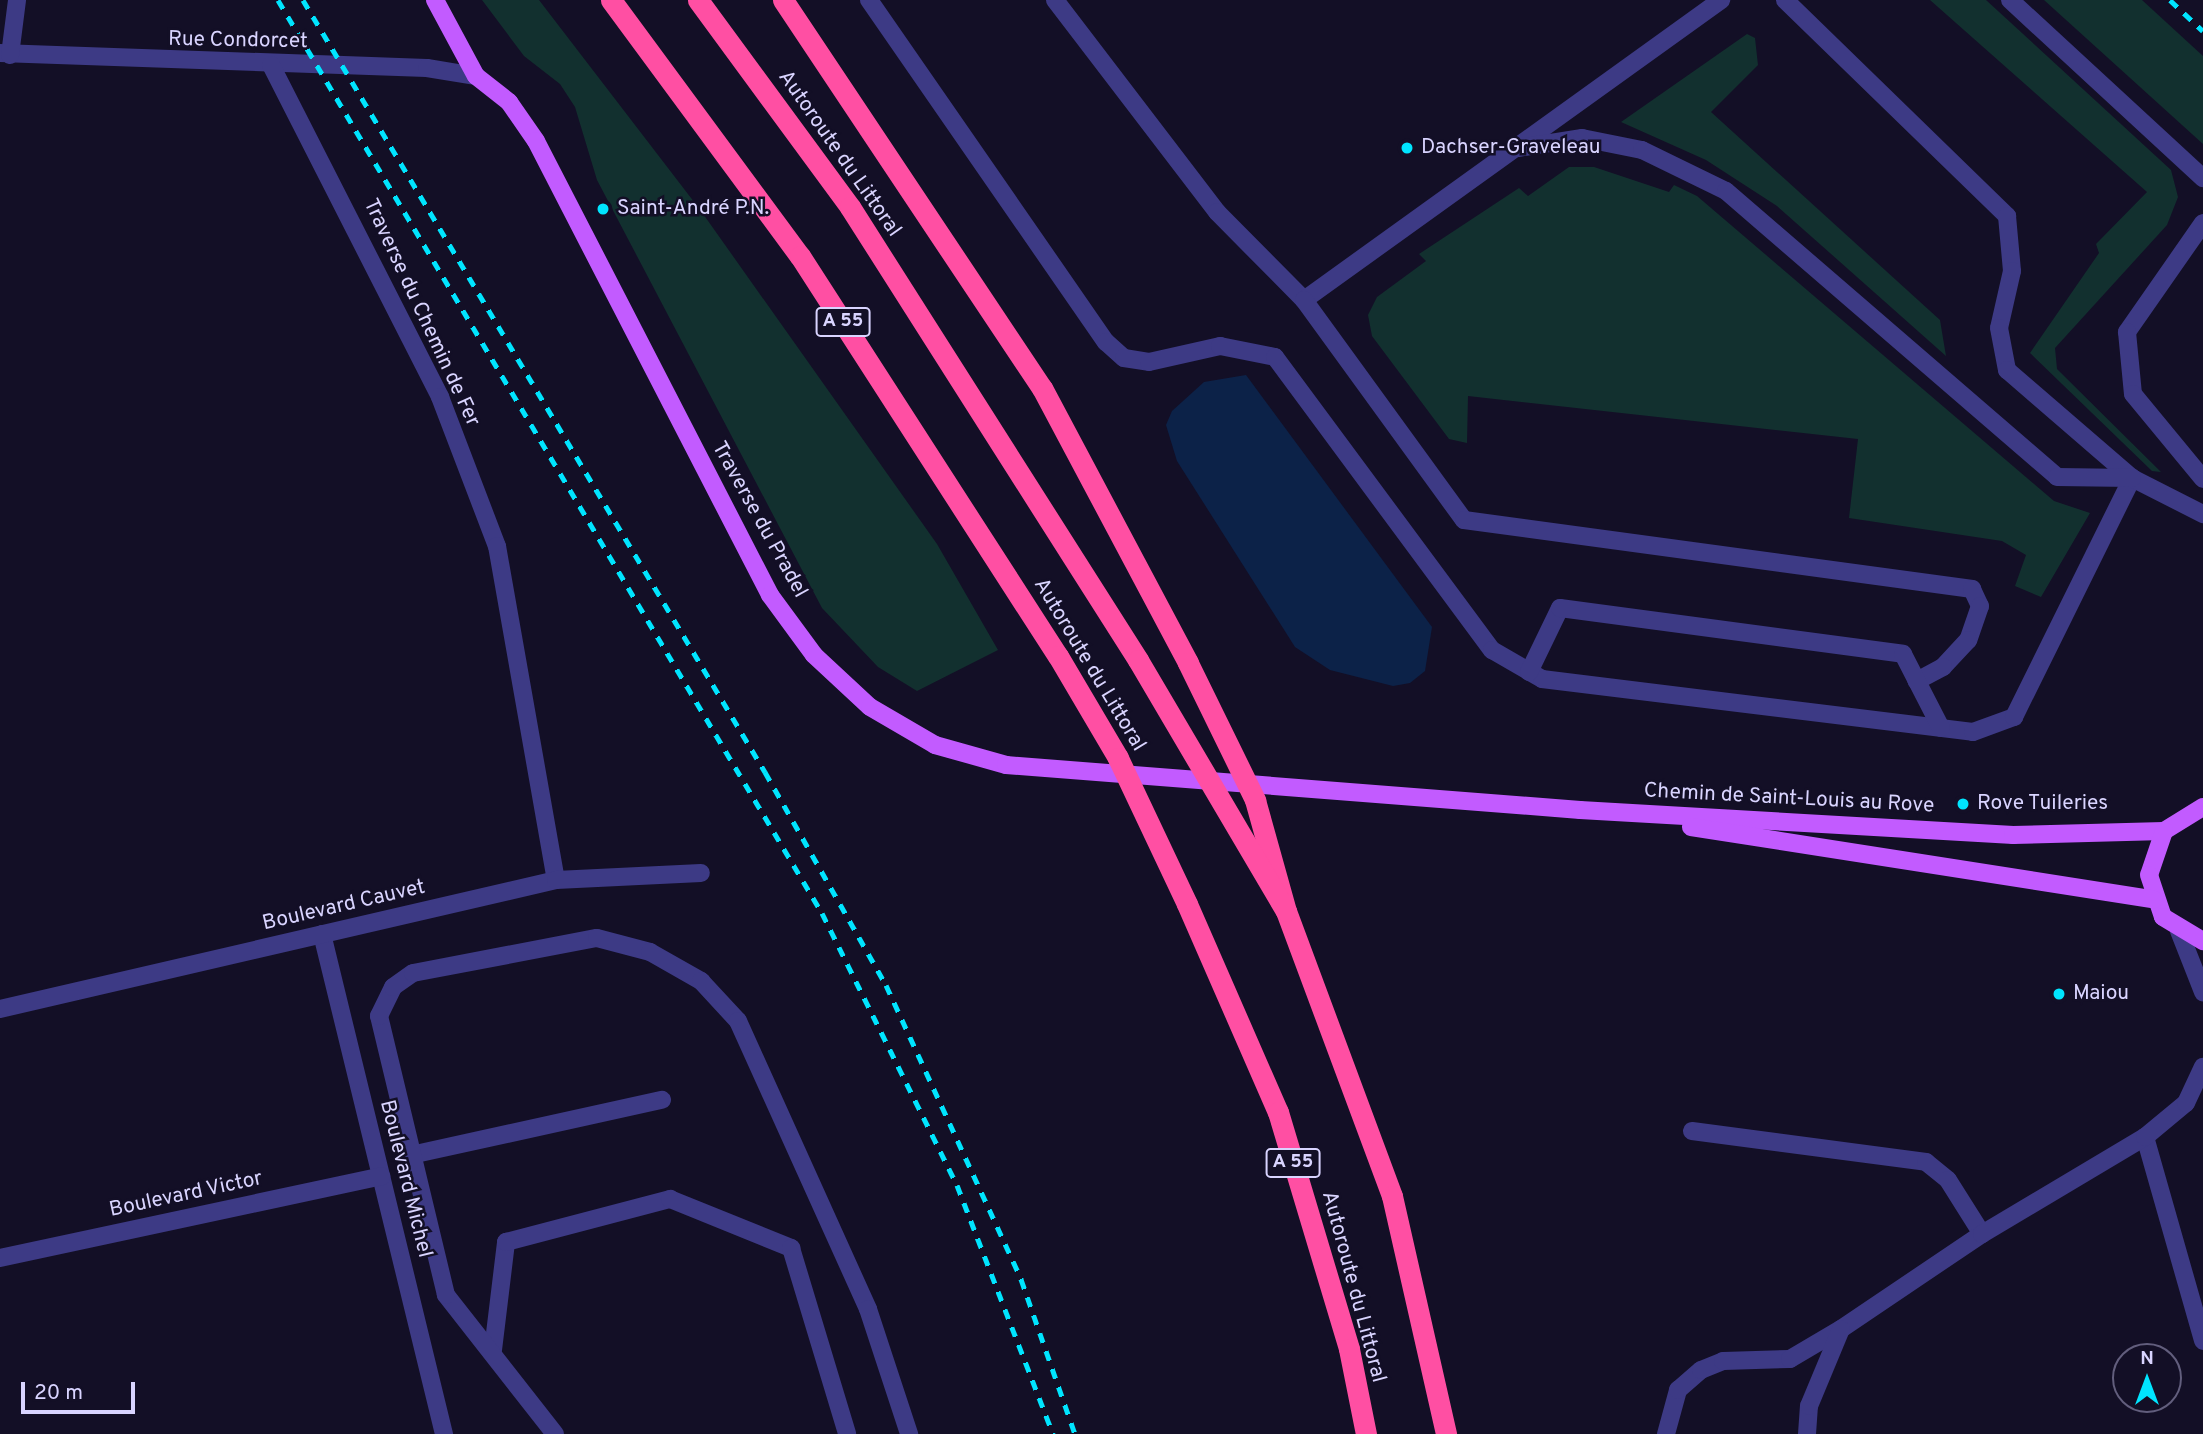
<!DOCTYPE html>
<meta charset="utf-8">
<style>
body{margin:0}
#map{position:relative;width:2203px;height:1434px;overflow:hidden;background:#130f26;font-family:Overpass,sans-serif}
div>[style]{position:absolute}
.green>*{inset:0;background:#12302f}
.water>*{inset:0;background:#0c2248}
.minor>*{height:18px;margin:-9px;padding:0 9px;transform-origin:9px;border-radius:9px;background:#3d3a85}
.major>*{height:18px;margin:-9px;padding:0 9px;transform-origin:9px;border-radius:9px;background:#c25bff}
.highway>*{height:21px;margin:-10.5px;padding:0 10.5px;transform-origin:10.5px;border-radius:10.5px;background:#ff4fa3}
.rail>*{height:5px;margin-top:-2.5px;transform-origin:0;background:repeating-linear-gradient(90deg,#00e5ff 0 10px,transparent 0 19px)}
.highway-bridge>*{height:21px;margin:-10.5px;padding:0 10.5px;transform-origin:10.5px;border-radius:10.5px;background:#ff4fa3}
.dots>*{width:19px;height:19px;translate:-50% -50%;box-sizing:border-box;border:4px solid #130f26;border-radius:50%}
span{translate:-50% -50%;white-space:nowrap;text-align:center;line-height:1.15;-webkit-text-stroke:5px #130f26;paint-order:stroke}
.shield-label span{padding:2px 5px;background:#130f26;border:2px solid;border-radius:5px;-webkit-text-stroke-width:0}
.shield-label{font-size:19px;color:#d9d4ff;font-weight:700}
.street-label{font-size:21px;color:#d9d4ff}
.poi-label{font-size:21px;color:#d9d4ff}
.left{translate:0 -50%;text-align:left}
.north{position:absolute;left:2112px;top:1343px;width:70px;height:70px;box-sizing:border-box;background:#130f26;border:2px solid #625e7d;border-radius:50%;rotate:0deg;font-size:19px;font-weight:700;line-height:28px;text-align:center;color:#d9d4ff}
.north::after{content:'';display:block;margin:auto;width:24px;height:32px;background:#00e5ff;clip-path:polygon(50% 0,100% 100%,50% 72%,0 100%)}
.scale{position:absolute;left:21px;top:1382px;width:114px;height:32px;box-sizing:border-box;border:4px solid #d9d4ff;border-top:0;padding-left:9px;font-size:21px;line-height:24px;white-space:nowrap;color:#d9d4ff;-webkit-text-stroke:5px #130f26;paint-order:stroke}
</style>
<div id="map">
<div class="green">
<div style="clip-path:polygon(482px 0,539px 0,701px 211px,937px 544px,998px 650px,917px 691px,878px 667px,822px 608px,597px 180px,575px 107px,560px 84px,524px 56px)"></div>
<div style="clip-path:polygon(1930px 0,1986px 0,2171px 170px,2178px 197px,2167px 225px,2055px 348px,2057px 369px,2161px 472px,2152px 471px,2030px 353px,2099px 253px,2096px 244px,2147px 192px)"></div>
<div style="clip-path:polygon(2044px 0,2142px 0,2203px 56px,2203px 144px)"></div>
<div style="clip-path:polygon(1747px 34px,1755px 38px,1758px 65px,1711px 112px,1940px 320px,1946px 356px,1777px 206px,1706px 160px,1621px 122px)"></div>
<div style="clip-path:polygon(1569px 167px,1594px 167px,1669px 192px,1674px 185px,1697px 196px,2054px 501px,2090px 513px,2041px 597px,2015px 586px,2026px 555px,2002px 541px,1849px 518px,1858px 439px,1468px 396px,1467px 443px,1449px 439px,1372px 336px,1368px 315px,1377px 297px,1426px 261px,1419px 254px,1519px 188px,1528px 196px)"></div>
</div>
<div class="water">
<div style="clip-path:polygon(1246px 375px,1432px 627px,1425px 671px,1410px 683px,1393px 686px,1330px 670px,1295px 647px,1177px 461px,1166px 425px,1172px 411px,1204px 382px)"></div>
</div>
<div class="minor">
<div style="left:869px;top:0;width:416px;rotate:55.3deg"></div>
<div style="left:1106px;top:342px;width:24px;rotate:42deg"></div>
<div style="left:1124px;top:358px;width:25px;rotate:9deg"></div>
<div style="left:1149px;top:362px;width:73px;rotate:-12.7deg"></div>
<div style="left:1220px;top:346px;width:56px;rotate:11.3deg"></div>
<div style="left:1275px;top:357px;width:365px;rotate:53.5deg"></div>
<div style="left:1492px;top:650px;width:58px;rotate:30.1deg"></div>
<div style="left:1542px;top:679px;width:434px;rotate:7deg"></div>
<div style="left:1973px;top:732px;width:44px;rotate:-20.1deg"></div>
<div style="left:2014px;top:717px;width:267px;rotate:-63.7deg"></div>
<div style="left:1055px;top:0;width:267px;rotate:52.6deg"></div>
<div style="left:1217px;top:212px;width:124px;rotate:45.3deg"></div>
<div style="left:1304px;top:300px;width:514px;rotate:-35.73deg"></div>
<div style="left:1785px;top:0;width:310px;rotate:44.2deg"></div>
<div style="left:2007px;top:216px;width:55px;rotate:84.8deg"></div>
<div style="left:2012px;top:271px;width:58px;rotate:102.8deg"></div>
<div style="left:1999px;top:328px;width:43px;rotate:79.2deg"></div>
<div style="left:2007px;top:370px;width:165px;rotate:40.8deg"></div>
<div style="left:2132px;top:478px;width:80px;rotate:26.9deg"></div>
<div style="left:2010px;top:0;width:263px;rotate:42.7deg"></div>
<div style="left:0;top:53px;width:427px;rotate:2deg"></div>
<div style="left:427px;top:68px;width:50px;rotate:9.3deg"></div>
<div style="left:10px;top:55px;width:55px;rotate:-82.7deg"></div>
<div style="left:271px;top:65px;width:373px;rotate:63deg"></div>
<div style="left:440px;top:397px;width:160px;rotate:69.1deg"></div>
<div style="left:497px;top:546px;width:339px;rotate:80deg"></div>
<div style="left:1518px;top:148px;width:65px;rotate:-8.9deg"></div>
<div style="left:1582px;top:138px;width:61px;rotate:11.3deg"></div>
<div style="left:1642px;top:150px;width:93px;rotate:26deg"></div>
<div style="left:1726px;top:191px;width:437px;rotate:40.8deg"></div>
<div style="left:2057px;top:477px;width:75px;rotate:0.8deg"></div>
<div style="left:2203px;top:223px;width:133px;rotate:124.9deg"></div>
<div style="left:2127px;top:332px;width:62px;rotate:84.5deg"></div>
<div style="left:2133px;top:394px;width:110px;rotate:50.5deg"></div>
<div style="left:1304px;top:300px;width:272px;rotate:54deg"></div>
<div style="left:1464px;top:520px;width:513px;rotate:7.73deg"></div>
<div style="left:1972px;top:589px;width:19px;rotate:65deg"></div>
<div style="left:1980px;top:606px;width:36px;rotate:109deg"></div>
<div style="left:1968px;top:640px;width:37px;rotate:133deg"></div>
<div style="left:1943px;top:667px;width:30px;rotate:152deg"></div>
<div style="left:1529px;top:672px;width:71px;rotate:-64.2deg"></div>
<div style="left:1560px;top:608px;width:346px;rotate:7.6deg"></div>
<div style="left:1903px;top:654px;width:83px;rotate:62.8deg"></div>
<div style="left:2179px;top:931px;width:66px;rotate:68.5deg"></div>
<div style="left:322px;top:934px;width:515px;rotate:76.29deg"></div>
<div style="left:0;top:1009px;width:571px;rotate:-13.06deg"></div>
<div style="left:556px;top:880px;width:145px;rotate:-2.8deg"></div>
<div style="left:1692px;top:1131px;width:236px;rotate:7.5deg"></div>
<div style="left:1926px;top:1162px;width:28px;rotate:39deg"></div>
<div style="left:1948px;top:1180px;width:64px;rotate:57.8deg"></div>
<div style="left:2145px;top:1137px;width:212px;rotate:74.1deg"></div>
<div style="left:411px;top:1155px;width:257px;rotate:-12.4deg"></div>
<div style="left:0;top:1258px;width:390px;rotate:-12.1deg"></div>
<div style="left:493px;top:1350px;width:109px;rotate:-83.1deg"></div>
<div style="left:506px;top:1242px;width:170px;rotate:-14.7deg"></div>
<div style="left:670px;top:1199px;width:131px;rotate:22deg"></div>
<div style="left:791px;top:1248px;width:194px;rotate:73.2deg"></div>
<div style="left:555px;top:1434px;width:177px;rotate:-128.1deg"></div>
<div style="left:446px;top:1295px;width:287px;rotate:-103.5deg"></div>
<div style="left:379px;top:1016px;width:32px;rotate:-64deg"></div>
<div style="left:393px;top:987px;width:24px;rotate:-35deg"></div>
<div style="left:413px;top:973px;width:187px;rotate:-10.8deg"></div>
<div style="left:597px;top:938px;width:55px;rotate:14.8deg"></div>
<div style="left:650px;top:952px;width:59px;rotate:29.6deg"></div>
<div style="left:701px;top:981px;width:54px;rotate:47.2deg"></div>
<div style="left:738px;top:1021px;width:316px;rotate:65.7deg"></div>
<div style="left:868px;top:1309px;width:132px;rotate:71.8deg"></div>
<div style="left:1666px;top:1434px;width:46px;rotate:-74.7deg"></div>
<div style="left:1678px;top:1390px;width:30px;rotate:-41deg"></div>
<div style="left:1701px;top:1370px;width:24px;rotate:-22deg"></div>
<div style="left:1723px;top:1361px;width:67px;rotate:-1.7deg"></div>
<div style="left:1790px;top:1359px;width:59px;rotate:-30.5deg"></div>
<div style="left:1841px;top:1329px;width:170px;rotate:-34deg"></div>
<div style="left:1982px;top:1234px;width:190px;rotate:-30.8deg"></div>
<div style="left:2145px;top:1137px;width:53px;rotate:-39.7deg"></div>
<div style="left:2186px;top:1103px;width:40px;rotate:-65deg"></div>
<div style="left:1807px;top:1434px;width:28px;rotate:-86deg"></div>
<div style="left:1809px;top:1406px;width:83px;rotate:-67.4deg"></div>
</div>
<div class="major">
<div style="left:435px;top:0;width:86px;rotate:61.7deg"></div>
<div style="left:476px;top:76px;width:42px;rotate:38.2deg"></div>
<div style="left:509px;top:102px;width:47px;rotate:55.3deg"></div>
<div style="left:536px;top:141px;width:511px;rotate:62.73deg"></div>
<div style="left:770px;top:595px;width:74px;rotate:53.7deg"></div>
<div style="left:814px;top:655px;width:76px;rotate:42.9deg"></div>
<div style="left:870px;top:707px;width:75px;rotate:30.3deg"></div>
<div style="left:935px;top:745px;width:74px;rotate:15.7deg"></div>
<div style="left:1006px;top:765px;width:576px;rotate:4.48deg"></div>
<div style="left:1580px;top:810px;width:434px;rotate:3.3deg"></div>
<div style="left:2013px;top:835px;width:151px;rotate:-1.5deg"></div>
<div style="left:2203px;top:807px;width:46px;rotate:148.4deg"></div>
<div style="left:2164px;top:831px;width:46px;rotate:108.8deg"></div>
<div style="left:2149px;top:875px;width:44px;rotate:71.6deg"></div>
<div style="left:2163px;top:917px;width:47px;rotate:31deg"></div>
<div style="left:1691px;top:827px;width:468px;rotate:8.9deg"></div>
</div>
<div class="highway">
<div style="left:611px;top:0;width:318px;rotate:53.6deg"></div>
<div style="left:800px;top:256px;width:476px;rotate:57.2deg"></div>
<div style="left:698px;top:0;width:257px;rotate:53.7deg"></div>
<div style="left:850px;top:207px;width:537px;rotate:57.55deg"></div>
<div style="left:783px;top:0;width:467px;rotate:56.3deg"></div>
<div style="left:1042px;top:388px;width:311px;rotate:62deg"></div>
<div style="left:1255px;top:800px;width:115px;rotate:74.4deg"></div>
<div style="left:1286px;top:911px;width:304px;rotate:69.6deg"></div>
<div style="left:1392px;top:1196px;width:244px;rotate:77.2deg"></div>
<div style="left:1187px;top:904px;width:227px;rotate:66.4deg"></div>
<div style="left:1278px;top:1112px;width:247px;rotate:73.3deg"></div>
<div style="left:1349px;top:1349px;width:87px;rotate:78.7deg"></div>
</div>
<div class="rail">
<div style="left:278px;top:0;width:1063px;rotate:59.21deg"></div>
<div style="left:822px;top:913px;width:304px;rotate:63.6deg"></div>
<div style="left:957px;top:1185px;width:267px;rotate:68.9deg"></div>
<div style="left:303px;top:0;width:900px;rotate:59.1deg"></div>
<div style="left:765px;top:772px;width:245px;rotate:60.4deg"></div>
<div style="left:886px;top:985px;width:324px;rotate:65.3deg"></div>
<div style="left:1021px;top:1279px;width:164px;rotate:70.8deg"></div>
<div style="left:2170px;top:0;width:45px;rotate:43.2deg"></div>
</div>
<div class="highway-bridge">
<div style="left:1058px;top:656px;width:118px;rotate:59.5deg"></div>
<div style="left:1118px;top:758px;width:161px;rotate:64.7deg"></div>
<div style="left:1138px;top:660px;width:291px;rotate:59.5deg"></div>
<div style="left:1188px;top:663px;width:153px;rotate:63.9deg"></div>
</div>
<div class="dots">
<div style="left:1407px;top:148px;background:#00e5ff"></div>
<div style="left:603px;top:209px;background:#00e5ff"></div>
<div style="left:1963px;top:804px;background:#00e5ff"></div>
<div style="left:2059px;top:994px;background:#00e5ff"></div>
</div>
<div class="shield-label">
<span style="left:843px;top:322px">A 55</span>
<span style="left:1293px;top:1163px">A 55</span>
</div>
<div class="street-label">
<span style="left:238px;top:41px;rotate:1deg">Rue Condorcet</span>
<span style="left:839px;top:154px;rotate:55deg">Autoroute du Littoral</span>
<span style="left:421px;top:313px;rotate:65deg">Traverse du Chemin de Fer</span>
<span style="left:759px;top:520px;rotate:61deg">Traverse du Pradel</span>
<span style="left:1089px;top:665px;rotate:59deg">Autoroute du Littoral</span>
<span style="left:1789px;top:799px;rotate:3deg">Chemin de Saint-Louis au Rove</span>
<span style="left:344px;top:906px;rotate:-13deg">Boulevard Cauvet</span>
<span style="left:405px;top:1179px;rotate:76deg">Boulevard Michel</span>
<span style="left:186px;top:1195px;rotate:-12deg">Boulevard Victor</span>
<span style="left:1353px;top:1287px;rotate:75deg">Autoroute du Littoral</span>
</div>
<div class="poi-label">
<span class="left" style="left:1421px;top:148px">Dachser-Graveleau</span>
<span class="left" style="left:617px;top:209px">Saint-André P.N.</span>
<span class="left" style="left:1977px;top:804px">Rove Tuileries</span>
<span class="left" style="left:2073px;top:994px">Maiou</span>
</div>
<div class="north">N</div>
<div class="scale">20 m</div>
</div>
